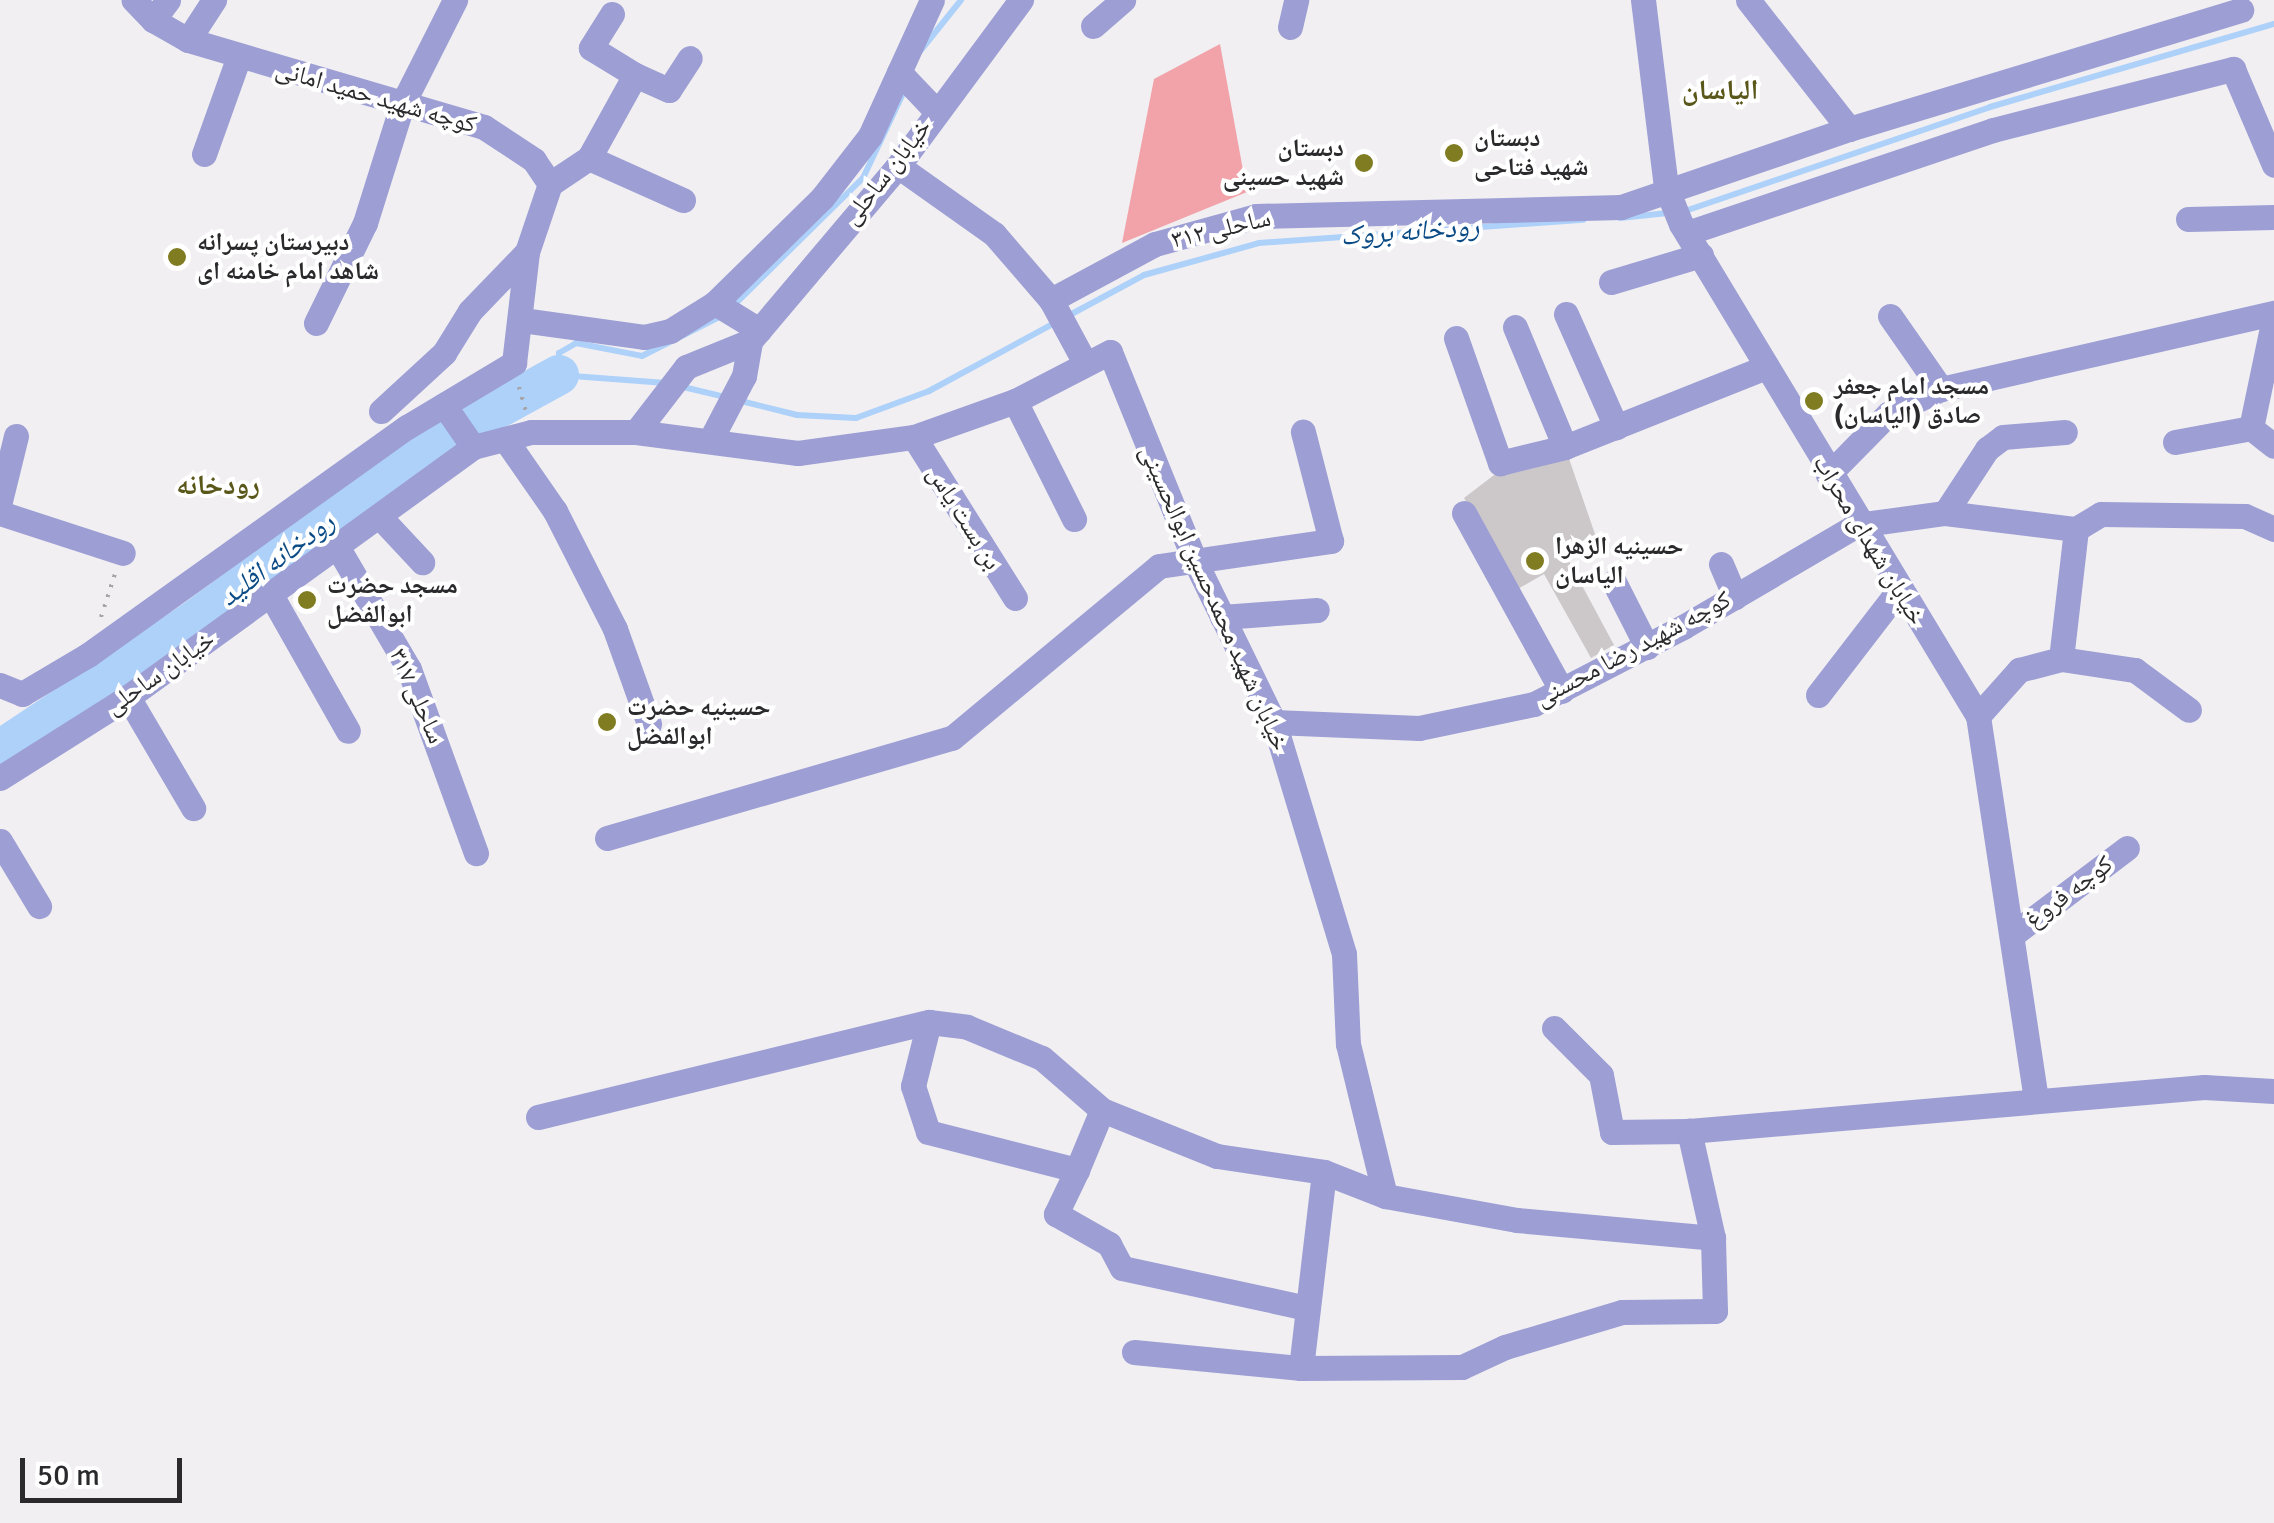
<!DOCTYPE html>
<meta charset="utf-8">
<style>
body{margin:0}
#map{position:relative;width:2274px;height:1523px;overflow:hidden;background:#f1eff2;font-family:Signika,"Noto Naskh Arabic",sans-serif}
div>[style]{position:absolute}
.green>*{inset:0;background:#f1a3a9}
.stream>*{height:6px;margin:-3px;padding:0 3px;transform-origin:3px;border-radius:3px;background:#aed1f9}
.river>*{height:40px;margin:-20px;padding:0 20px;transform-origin:20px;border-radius:20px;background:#aed1f9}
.building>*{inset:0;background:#ccc8ca}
.path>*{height:4px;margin-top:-2px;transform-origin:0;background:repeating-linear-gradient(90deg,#a6a4a7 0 2.5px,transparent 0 10.5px)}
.minor>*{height:25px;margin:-12.5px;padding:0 12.5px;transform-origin:12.5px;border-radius:12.5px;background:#9c9ed4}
.dots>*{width:28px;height:28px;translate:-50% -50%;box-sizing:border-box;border:5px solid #fff;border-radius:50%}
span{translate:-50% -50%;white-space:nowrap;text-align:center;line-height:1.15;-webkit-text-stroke:8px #fff;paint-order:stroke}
.street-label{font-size:25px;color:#2a292b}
.poi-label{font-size:25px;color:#2a292b;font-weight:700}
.left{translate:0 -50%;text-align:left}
.right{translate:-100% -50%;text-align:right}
.neighbourhood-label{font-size:28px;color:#5a571b;font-weight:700}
.water-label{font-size:28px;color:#0b4b85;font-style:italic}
.scale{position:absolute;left:20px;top:1458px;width:162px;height:45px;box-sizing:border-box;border:5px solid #2a292b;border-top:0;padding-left:12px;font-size:30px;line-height:35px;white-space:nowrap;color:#2a292b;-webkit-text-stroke:8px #fff;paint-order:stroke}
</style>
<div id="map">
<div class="green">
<div style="clip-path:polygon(1220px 44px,1247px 192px,1122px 243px,1154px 79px)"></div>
</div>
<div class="stream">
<div style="left:921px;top:50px;width:64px;rotate:-51.3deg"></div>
<div style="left:1685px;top:211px;width:322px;rotate:-18.8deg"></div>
<div style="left:1990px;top:107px;width:296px;rotate:-16.3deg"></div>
<div style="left:1620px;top:218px;width:48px;rotate:-5.9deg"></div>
<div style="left:732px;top:307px;width:184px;rotate:-44.6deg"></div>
<div style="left:863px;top:178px;width:98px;rotate:-64.7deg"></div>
<div style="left:1066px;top:317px;width:89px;rotate:-28.3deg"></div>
<div style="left:1144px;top:275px;width:119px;rotate:-15.5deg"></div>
<div style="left:1259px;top:243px;width:325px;rotate:-4.1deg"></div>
<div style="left:666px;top:383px;width:107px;rotate:-175.7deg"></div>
<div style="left:559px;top:375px;width:22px;rotate:-90deg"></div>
<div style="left:559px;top:353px;width:20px;rotate:-30deg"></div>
<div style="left:576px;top:343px;width:67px;rotate:11.1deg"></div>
<div style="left:642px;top:356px;width:91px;rotate:-26.8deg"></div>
<div style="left:679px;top:386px;width:47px;rotate:13.4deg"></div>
<div style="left:737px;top:400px;width:62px;rotate:14deg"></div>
<div style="left:797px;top:415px;width:59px;rotate:2.9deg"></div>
<div style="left:856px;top:418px;width:78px;rotate:-20.3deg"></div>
<div style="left:929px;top:391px;width:143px;rotate:-28.4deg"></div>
</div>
<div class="river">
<div style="left:0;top:750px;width:231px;rotate:-33.7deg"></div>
<div style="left:192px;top:622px;width:297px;rotate:-36.5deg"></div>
<div style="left:431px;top:445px;width:146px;rotate:-28.7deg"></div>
</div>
<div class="building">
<div style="clip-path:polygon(1565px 447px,1596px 537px,1564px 552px,1614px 645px,1591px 658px,1544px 574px,1516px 590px,1464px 498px,1494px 475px)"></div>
</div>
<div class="path">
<div style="left:519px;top:387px;width:26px;rotate:74deg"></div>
<div style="left:101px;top:617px;width:45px;rotate:-72deg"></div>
</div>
<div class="minor">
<div style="left:1643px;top:0;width:188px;rotate:83deg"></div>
<div style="left:1666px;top:187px;width:40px;rotate:68deg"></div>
<div style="left:1681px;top:224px;width:575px;rotate:58.88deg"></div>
<div style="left:1978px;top:716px;width:388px;rotate:81.4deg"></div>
<div style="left:1748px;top:0;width:164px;rotate:51.9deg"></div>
<div style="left:612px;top:14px;width:40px;rotate:122deg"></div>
<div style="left:591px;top:48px;width:52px;rotate:31.5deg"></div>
<div style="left:635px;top:75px;width:37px;rotate:24deg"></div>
<div style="left:669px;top:90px;width:38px;rotate:-57deg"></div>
<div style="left:153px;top:20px;width:25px;rotate:-53deg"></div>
<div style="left:1093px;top:26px;width:40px;rotate:-41deg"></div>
<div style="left:1290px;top:27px;width:28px;rotate:-77deg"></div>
<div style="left:188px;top:40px;width:48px;rotate:-57deg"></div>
<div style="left:899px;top:72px;width:52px;rotate:46.5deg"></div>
<div style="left:204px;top:154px;width:104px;rotate:-70.3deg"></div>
<div style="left:589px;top:158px;width:95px;rotate:-61deg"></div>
<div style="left:898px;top:166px;width:118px;rotate:35.3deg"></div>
<div style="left:994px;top:234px;width:87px;rotate:49.2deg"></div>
<div style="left:1051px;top:300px;width:118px;rotate:-28.3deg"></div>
<div style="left:1155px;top:244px;width:105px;rotate:-15.5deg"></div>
<div style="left:1256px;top:216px;width:365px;rotate:-1.4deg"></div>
<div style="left:1621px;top:207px;width:241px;rotate:-18.9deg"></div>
<div style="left:1849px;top:129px;width:410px;rotate:-16.9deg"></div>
<div style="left:550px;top:184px;width:47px;rotate:-33.7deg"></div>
<div style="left:589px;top:158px;width:103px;rotate:24.1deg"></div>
<div style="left:2188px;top:219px;width:86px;rotate:-1.3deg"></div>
<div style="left:1687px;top:233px;width:323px;rotate:-18.6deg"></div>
<div style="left:1993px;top:130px;width:248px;rotate:-14.3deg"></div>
<div style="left:2233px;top:69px;width:104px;rotate:66.9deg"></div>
<div style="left:1611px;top:282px;width:94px;rotate:-16.7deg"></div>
<div style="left:1051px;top:300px;width:72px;rotate:61.6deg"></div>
<div style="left:715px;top:303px;width:52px;rotate:31.5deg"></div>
<div style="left:1566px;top:314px;width:124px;rotate:66.1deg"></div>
<div style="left:1890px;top:316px;width:89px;rotate:55.1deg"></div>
<div style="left:522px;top:320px;width:123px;rotate:7.9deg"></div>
<div style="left:644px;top:337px;width:27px;rotate:-13deg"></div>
<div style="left:670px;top:331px;width:53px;rotate:-31.9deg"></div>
<div style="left:715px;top:303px;width:150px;rotate:-44.5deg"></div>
<div style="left:822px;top:198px;width:78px;rotate:-52.3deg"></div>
<div style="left:870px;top:136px;width:149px;rotate:-65.5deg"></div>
<div style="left:316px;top:323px;width:111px;rotate:-63.9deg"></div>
<div style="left:365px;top:223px;width:124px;rotate:-72.6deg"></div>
<div style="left:402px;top:105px;width:118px;rotate:-63.2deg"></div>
<div style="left:1515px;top:327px;width:130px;rotate:67.4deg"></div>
<div style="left:1456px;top:338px;width:133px;rotate:70.6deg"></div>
<div style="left:1500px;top:463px;width:67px;rotate:-13.8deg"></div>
<div style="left:1565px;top:447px;width:216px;rotate:-21.7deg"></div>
<div style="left:1015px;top:401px;width:132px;rotate:63.4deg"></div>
<div style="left:444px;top:405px;width:51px;rotate:55.4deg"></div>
<div style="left:381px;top:411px;width:86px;rotate:-42.6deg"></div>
<div style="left:444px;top:353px;width:49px;rotate:-58.2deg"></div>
<div style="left:470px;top:311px;width:82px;rotate:-46deg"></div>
<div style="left:2251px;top:428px;width:29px;rotate:38deg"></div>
<div style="left:636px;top:432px;width:82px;rotate:-52.4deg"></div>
<div style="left:686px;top:367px;width:69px;rotate:-22.1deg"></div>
<div style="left:914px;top:437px;width:190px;rotate:57.9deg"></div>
<div style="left:505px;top:439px;width:88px;rotate:55.2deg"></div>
<div style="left:555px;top:511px;width:132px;rotate:63deg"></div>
<div style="left:615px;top:629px;width:101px;rotate:70.3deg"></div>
<div style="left:711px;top:439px;width:71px;rotate:-62.4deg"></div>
<div style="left:744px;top:376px;width:36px;rotate:-80deg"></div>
<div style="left:750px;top:341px;width:229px;rotate:-49.8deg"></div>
<div style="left:898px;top:166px;width:207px;rotate:-53.5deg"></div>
<div style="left:2175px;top:442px;width:77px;rotate:-10.4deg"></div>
<div style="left:2251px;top:428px;width:112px;rotate:-78.2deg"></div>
<div style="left:1828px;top:475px;width:86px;rotate:-45.5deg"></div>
<div style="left:1888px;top:414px;width:59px;rotate:-25.3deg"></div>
<div style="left:1941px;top:389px;width:342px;rotate:-12.9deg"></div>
<div style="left:0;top:501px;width:67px;rotate:-76.2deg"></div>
<div style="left:0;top:513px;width:129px;rotate:18deg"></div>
<div style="left:1464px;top:513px;width:203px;rotate:61.2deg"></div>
<div style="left:1945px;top:513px;width:77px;rotate:-56.7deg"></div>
<div style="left:1987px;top:449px;width:20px;rotate:-37deg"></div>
<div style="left:2003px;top:437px;width:62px;rotate:-4.6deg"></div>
<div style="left:380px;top:517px;width:62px;rotate:47deg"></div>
<div style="left:338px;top:548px;width:140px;rotate:59.6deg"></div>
<div style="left:409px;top:669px;width:196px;rotate:70deg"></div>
<div style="left:1721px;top:564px;width:36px;rotate:67deg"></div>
<div style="left:1614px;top:582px;width:73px;rotate:63.1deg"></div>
<div style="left:271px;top:595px;width:156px;rotate:60.5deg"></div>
<div style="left:1222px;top:617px;width:95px;rotate:-4.2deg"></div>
<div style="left:2061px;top:659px;width:131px;rotate:-83.4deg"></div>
<div style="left:0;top:685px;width:24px;rotate:22deg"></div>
<div style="left:22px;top:694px;width:77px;rotate:-30.6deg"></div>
<div style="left:88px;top:655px;width:392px;rotate:-35.6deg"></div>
<div style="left:407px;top:427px;width:125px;rotate:-30.9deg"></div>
<div style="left:514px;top:363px;width:112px;rotate:-83.3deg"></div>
<div style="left:527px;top:252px;width:72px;rotate:-71.3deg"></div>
<div style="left:550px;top:184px;width:29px;rotate:-124deg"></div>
<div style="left:534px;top:160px;width:60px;rotate:-146.6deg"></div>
<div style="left:484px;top:127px;width:309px;rotate:-163.6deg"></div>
<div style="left:188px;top:40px;width:40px;rotate:-150.3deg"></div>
<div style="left:153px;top:20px;width:28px;rotate:-134deg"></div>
<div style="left:1818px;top:695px;width:133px;rotate:-52.4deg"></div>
<div style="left:128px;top:697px;width:129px;rotate:59.6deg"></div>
<div style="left:1978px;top:716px;width:62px;rotate:-48.3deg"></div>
<div style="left:2019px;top:670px;width:43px;rotate:-14.7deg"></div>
<div style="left:2061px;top:659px;width:75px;rotate:8.5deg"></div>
<div style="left:2135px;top:670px;width:67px;rotate:36.5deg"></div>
<div style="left:1274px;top:722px;width:145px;rotate:2.4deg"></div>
<div style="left:1419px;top:728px;width:117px;rotate:-11.8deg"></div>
<div style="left:1534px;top:704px;width:168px;rotate:-27.3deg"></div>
<div style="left:1683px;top:627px;width:202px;rotate:-30.4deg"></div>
<div style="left:1857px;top:525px;width:89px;rotate:-7.8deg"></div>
<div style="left:1945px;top:513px;width:132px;rotate:7deg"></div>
<div style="left:2076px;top:529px;width:29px;rotate:-31deg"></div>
<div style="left:2101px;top:514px;width:144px;rotate:0.8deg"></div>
<div style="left:2245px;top:516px;width:32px;rotate:24deg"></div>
<div style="left:0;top:778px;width:151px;rotate:-32.3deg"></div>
<div style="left:128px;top:697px;width:426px;rotate:-35.9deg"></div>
<div style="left:473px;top:447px;width:60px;rotate:-14.5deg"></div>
<div style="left:531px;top:432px;width:105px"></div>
<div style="left:636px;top:432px;width:163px;rotate:7.4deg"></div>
<div style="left:798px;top:453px;width:117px;rotate:-7.9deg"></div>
<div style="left:914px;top:437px;width:107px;rotate:-19.6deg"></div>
<div style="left:1015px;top:401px;width:107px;rotate:-27.3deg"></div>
<div style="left:1110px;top:352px;width:223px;rotate:67.9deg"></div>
<div style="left:1194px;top:559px;width:182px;rotate:63.9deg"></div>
<div style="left:1274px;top:722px;width:242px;rotate:73.2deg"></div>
<div style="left:1344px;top:954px;width:90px;rotate:87.5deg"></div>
<div style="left:1348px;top:1044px;width:156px;rotate:76.3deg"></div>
<div style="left:607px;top:838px;width:359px;rotate:-16.2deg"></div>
<div style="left:952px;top:738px;width:269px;rotate:-39.7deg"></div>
<div style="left:1159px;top:566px;width:174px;rotate:-8.3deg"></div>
<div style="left:1331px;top:541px;width:113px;rotate:-104.4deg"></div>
<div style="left:0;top:841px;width:76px;rotate:59deg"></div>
<div style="left:2012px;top:935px;width:144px;rotate:-37.1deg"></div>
<div style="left:929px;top:1022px;width:66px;rotate:104deg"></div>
<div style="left:913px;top:1086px;width:48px;rotate:71.9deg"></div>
<div style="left:928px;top:1132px;width:154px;rotate:14.3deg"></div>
<div style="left:1077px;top:1170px;width:65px;rotate:-67.4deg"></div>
<div style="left:1554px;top:1028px;width:66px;rotate:45deg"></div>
<div style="left:1601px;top:1075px;width:58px;rotate:79.1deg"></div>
<div style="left:1612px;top:1132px;width:77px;rotate:-0.7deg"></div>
<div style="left:538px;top:1117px;width:402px;rotate:-13.7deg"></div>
<div style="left:929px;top:1022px;width:38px;rotate:7deg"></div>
<div style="left:967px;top:1027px;width:81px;rotate:22.5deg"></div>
<div style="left:1042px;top:1058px;width:79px;rotate:40.9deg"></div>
<div style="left:1102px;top:1110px;width:124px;rotate:21.8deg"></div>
<div style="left:1217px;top:1156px;width:108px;rotate:8.5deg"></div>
<div style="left:1324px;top:1172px;width:66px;rotate:21.5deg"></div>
<div style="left:1385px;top:1196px;width:134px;rotate:10.3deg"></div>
<div style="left:1517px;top:1220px;width:197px;rotate:5.2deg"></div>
<div style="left:1077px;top:1170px;width:49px;rotate:115.5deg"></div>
<div style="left:1056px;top:1214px;width:61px;rotate:29.5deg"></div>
<div style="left:1109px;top:1244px;width:27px;rotate:62deg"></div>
<div style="left:1122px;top:1268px;width:189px;rotate:12.2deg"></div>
<div style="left:1134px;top:1352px;width:168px;rotate:5.5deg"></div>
<div style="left:1301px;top:1368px;width:161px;rotate:-0.4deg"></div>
<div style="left:1462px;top:1367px;width:47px;rotate:-24.9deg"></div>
<div style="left:1505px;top:1347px;width:122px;rotate:-16.7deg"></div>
<div style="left:1622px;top:1312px;width:93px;rotate:-0.6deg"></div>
<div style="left:1715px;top:1311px;width:73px;rotate:-91.6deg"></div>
<div style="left:1713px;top:1238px;width:110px;rotate:-102.6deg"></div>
<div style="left:1689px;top:1131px;width:517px;rotate:-4.88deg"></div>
<div style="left:2204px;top:1087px;width:70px;rotate:3.3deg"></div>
<div style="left:1301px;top:1368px;width:197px;rotate:-83.3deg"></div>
</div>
<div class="dots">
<div style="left:1454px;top:153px;background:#807c22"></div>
<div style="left:1364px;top:163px;background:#807c22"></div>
<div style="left:177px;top:257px;background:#807c22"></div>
<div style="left:1814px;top:401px;background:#807c22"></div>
<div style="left:1535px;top:561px;background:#807c22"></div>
<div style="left:307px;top:600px;background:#807c22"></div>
<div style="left:607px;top:722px;background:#807c22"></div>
</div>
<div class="street-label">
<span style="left:376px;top:97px;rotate:16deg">کوچه شهید حمید امانی</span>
<span style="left:887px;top:172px;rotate:-52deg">خیابان ساحلی</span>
<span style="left:1221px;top:229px;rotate:-13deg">ساحلی ۳۱۲</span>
<span style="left:964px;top:518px;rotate:58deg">بن بست یاس</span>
<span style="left:1869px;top:540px;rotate:59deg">خیابان شهدای محراب</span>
<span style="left:1214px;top:598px;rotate:66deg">خیابان شهید محمدحسین ابوالحسینی</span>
<span style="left:1633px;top:649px;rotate:-28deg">کوچه شهید رضا محسنی</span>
<span style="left:160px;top:673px;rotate:-35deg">خیابان ساحلی</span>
<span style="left:417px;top:696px;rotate:66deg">ساحلی ۳۱۷</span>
<span style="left:2069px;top:892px;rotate:-37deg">کوچه فروغ</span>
</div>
<div class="poi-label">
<span class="left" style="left:1474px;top:153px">دبستان<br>شهید فتاحی</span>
<span class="right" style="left:1344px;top:163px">دبستان<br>شهید حسینی</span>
<span class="left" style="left:197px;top:257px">دبیرستان پسرانه<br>شاهد امام خامنه ای</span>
<span class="left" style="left:1834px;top:401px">مسجد امام جعفر<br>صادق (الیاسان)</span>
<span class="left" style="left:1555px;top:561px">حسینیه الزهرا<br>الیاسان</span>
<span class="left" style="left:327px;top:600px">مسجد حضرت<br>ابوالفضل</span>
<span class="left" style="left:627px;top:722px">حسینیه حضرت<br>ابوالفضل</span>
</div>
<div class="neighbourhood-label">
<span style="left:1720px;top:90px">الیاسان</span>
<span style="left:218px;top:485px">رودخانه</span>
</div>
<div class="water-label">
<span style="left:1410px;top:231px;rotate:-4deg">رودخانه بروک</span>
<span style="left:277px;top:559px;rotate:-37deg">رودخانه اقلید</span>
</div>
<div class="scale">50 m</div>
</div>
